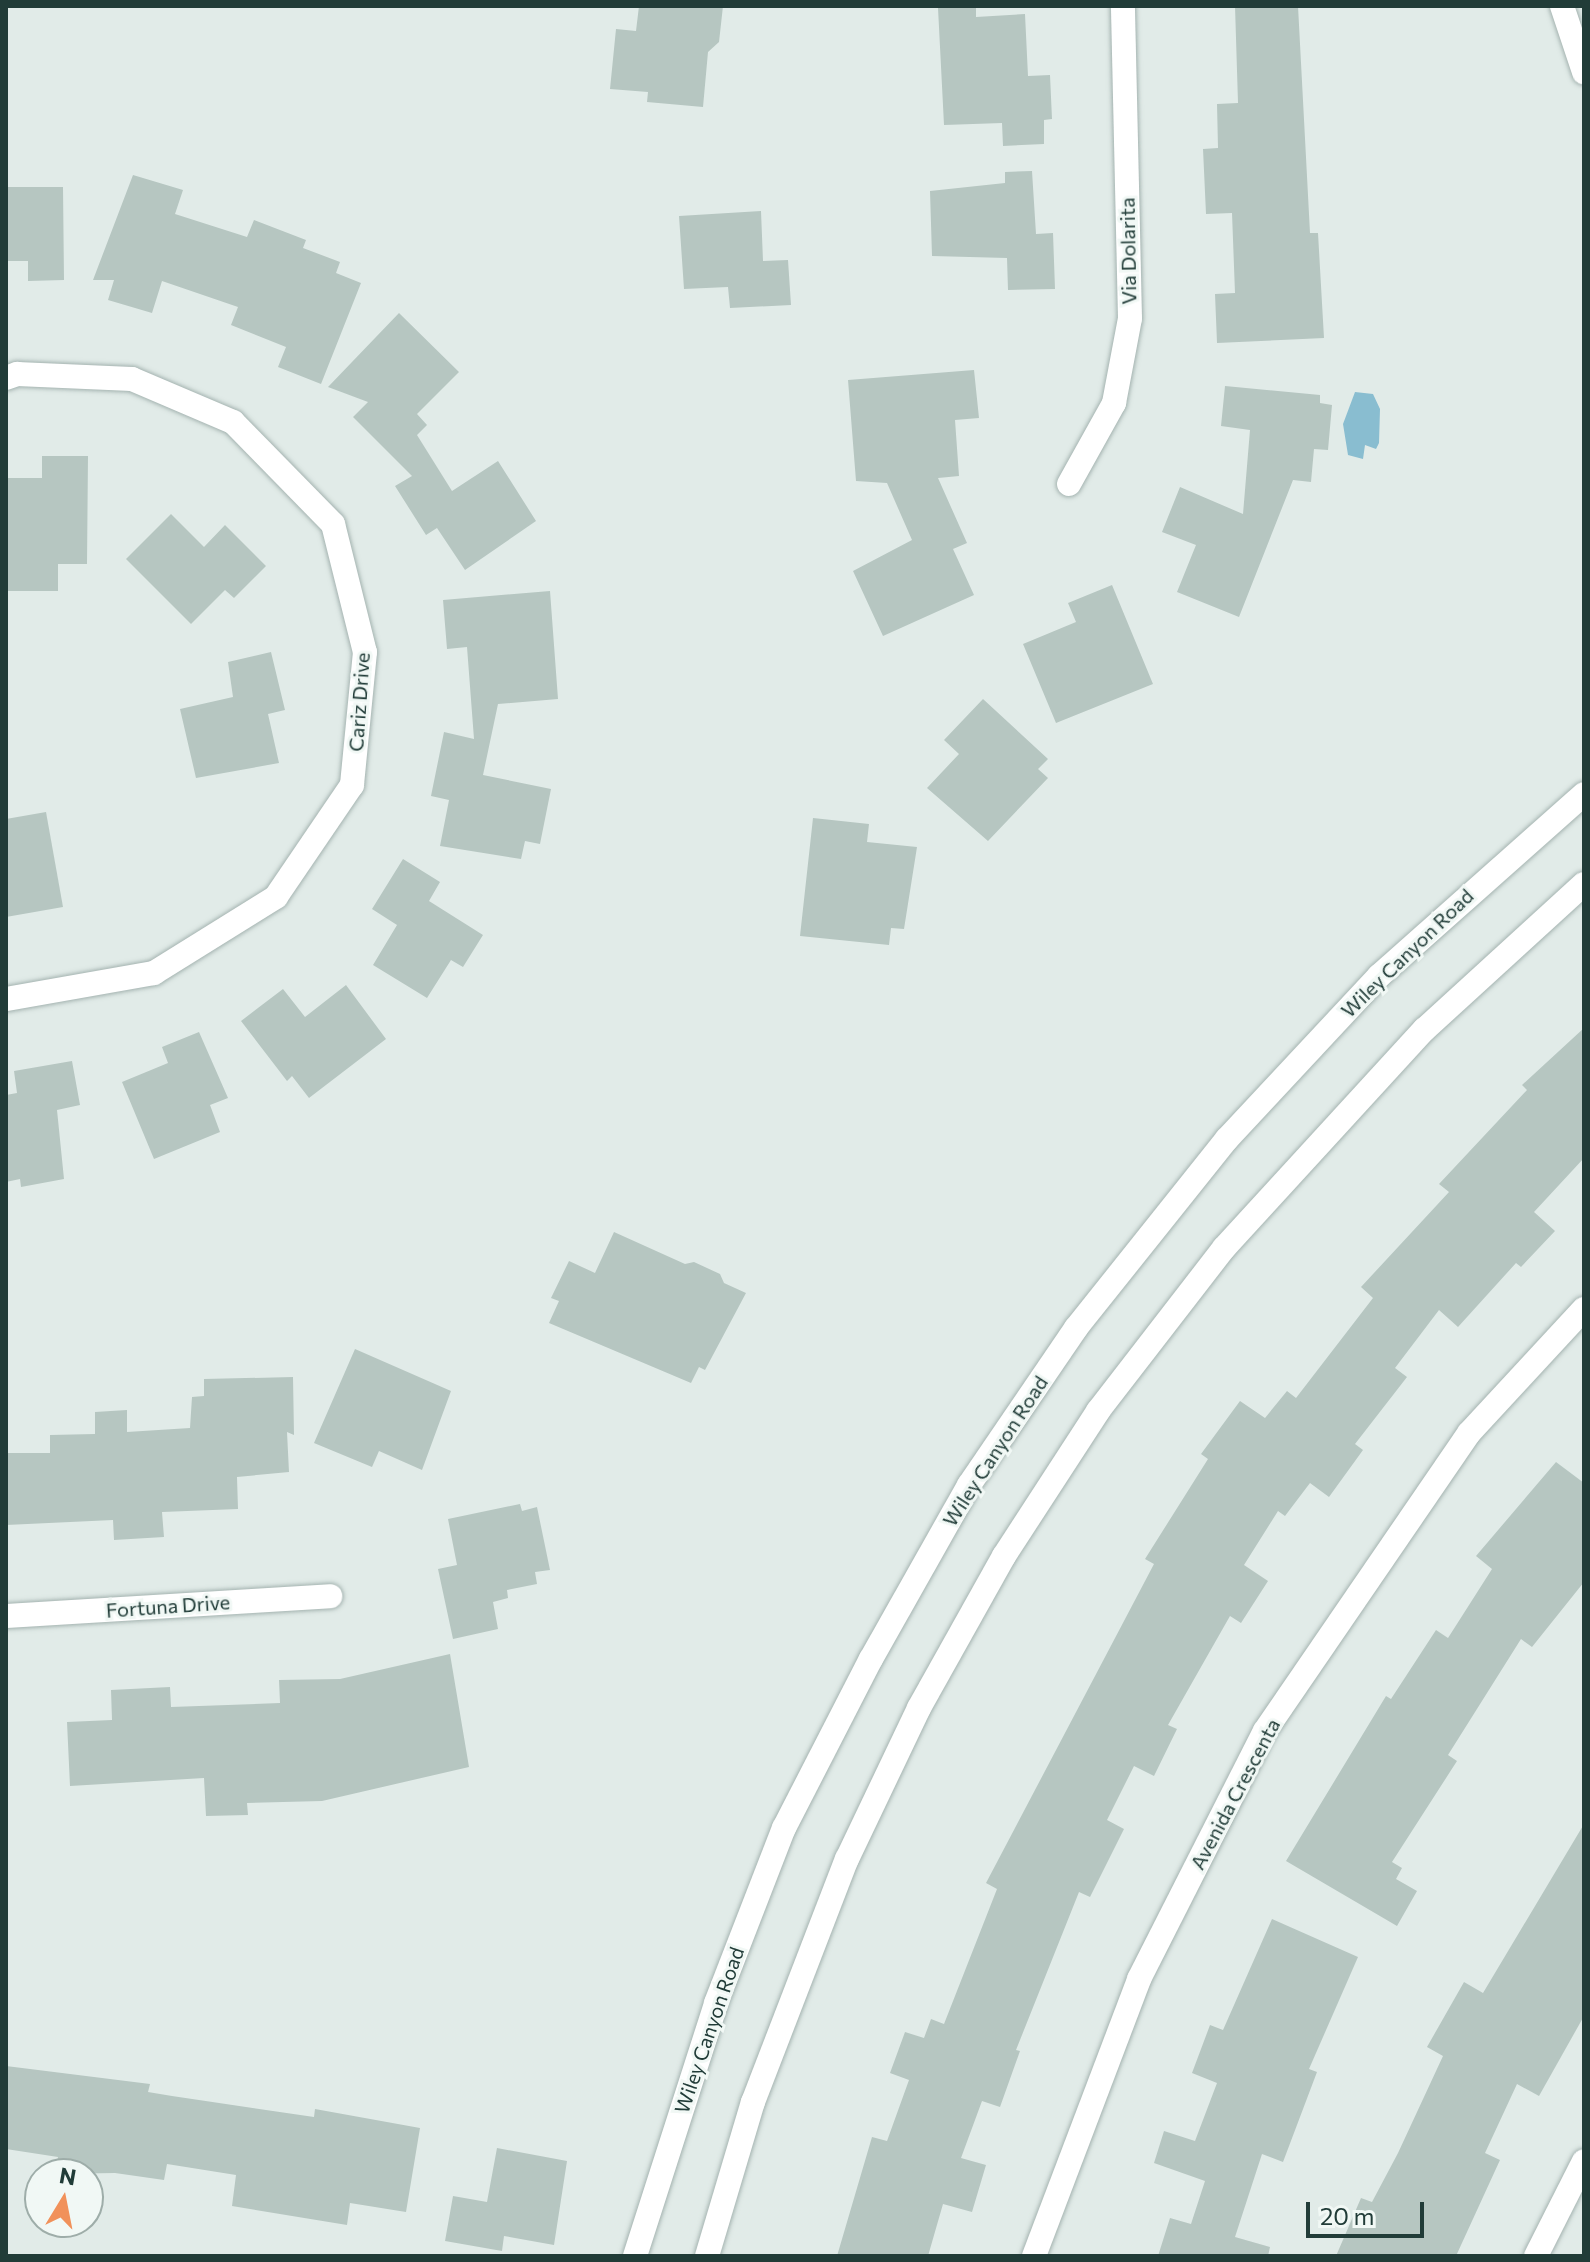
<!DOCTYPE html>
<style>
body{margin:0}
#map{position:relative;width:1590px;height:2262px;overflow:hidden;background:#e1ebe8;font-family:Commissioner,sans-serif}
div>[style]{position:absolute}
.water>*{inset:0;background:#89bdd0}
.building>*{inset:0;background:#b6c6c1}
.roads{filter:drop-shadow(0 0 2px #a4b3b0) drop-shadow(0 0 2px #a4b3b0)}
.minor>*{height:24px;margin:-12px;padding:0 12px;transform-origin:12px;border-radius:12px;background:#fff}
.tertiary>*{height:24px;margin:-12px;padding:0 12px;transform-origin:12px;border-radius:12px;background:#fff}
.secondary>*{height:24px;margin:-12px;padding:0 12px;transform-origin:12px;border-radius:12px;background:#fff}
span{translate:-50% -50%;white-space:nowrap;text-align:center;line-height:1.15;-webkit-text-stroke:6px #f1f8f5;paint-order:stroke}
.street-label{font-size:20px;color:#213c38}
.frame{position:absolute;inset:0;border:8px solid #213c38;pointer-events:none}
.north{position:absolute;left:24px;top:2158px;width:80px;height:80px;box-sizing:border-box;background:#f1f8f5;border:2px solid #9eada9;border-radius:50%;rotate:10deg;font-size:22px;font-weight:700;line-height:32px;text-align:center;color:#213c38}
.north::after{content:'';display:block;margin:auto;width:28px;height:36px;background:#f1915a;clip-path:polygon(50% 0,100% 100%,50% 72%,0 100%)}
.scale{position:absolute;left:1306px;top:2202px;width:118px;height:36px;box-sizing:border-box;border:4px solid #213c38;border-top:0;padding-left:10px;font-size:24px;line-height:28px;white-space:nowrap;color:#213c38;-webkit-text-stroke:6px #f1f8f5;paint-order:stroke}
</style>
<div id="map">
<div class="water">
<div style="clip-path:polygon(1355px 392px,1373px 394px,1380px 409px,1379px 443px,1376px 449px,1365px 445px,1363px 459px,1348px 455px,1343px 424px)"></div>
</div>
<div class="building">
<div style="clip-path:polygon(639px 6px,723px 6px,719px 42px,708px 52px,703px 107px,647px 102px,648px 92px,610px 89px,616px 29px,636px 31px)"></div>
<div style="clip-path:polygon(1235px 6px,1298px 6px,1310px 233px,1318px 233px,1324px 338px,1217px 343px,1215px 294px,1235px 293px,1232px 213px,1206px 214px,1203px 149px,1218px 148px,1217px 104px,1238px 103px)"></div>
<div style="clip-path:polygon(976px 7px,976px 17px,1025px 14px,1028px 76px,1050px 75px,1052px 119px,1044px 120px,1044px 144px,1003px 146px,1002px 123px,944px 125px,938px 8px)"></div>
<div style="clip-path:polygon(1032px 171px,1036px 234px,1053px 233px,1055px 289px,1008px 290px,1007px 258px,932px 256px,930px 191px,1005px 183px,1005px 172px)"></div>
<div style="clip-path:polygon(133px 175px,183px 190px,175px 214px,247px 237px,254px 220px,306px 240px,303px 248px,340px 262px,336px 273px,361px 283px,321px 384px,278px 367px,286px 347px,231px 325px,238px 307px,162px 281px,152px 313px,108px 300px,114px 280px,93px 280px)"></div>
<div style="clip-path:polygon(6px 187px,63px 187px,64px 280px,28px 281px,28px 261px,6px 261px)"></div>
<div style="clip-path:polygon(761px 211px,763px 261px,788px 260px,791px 305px,730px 308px,728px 287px,684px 289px,679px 216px)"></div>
<div style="clip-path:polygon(399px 313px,459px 372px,417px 414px,427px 425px,417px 435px,452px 491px,498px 461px,536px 521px,465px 570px,437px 528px,426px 535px,395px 486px,412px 476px,353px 417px,368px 402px,328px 387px)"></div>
<div style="clip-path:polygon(974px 370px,979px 418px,955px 420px,959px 476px,938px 478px,967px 543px,953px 549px,974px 595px,883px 636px,853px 571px,912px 540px,887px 483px,856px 481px,848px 380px)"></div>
<div style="clip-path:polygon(1225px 386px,1320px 395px,1320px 403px,1332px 405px,1328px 450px,1314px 449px,1311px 482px,1293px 480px,1239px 617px,1177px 592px,1196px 545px,1162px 532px,1180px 487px,1243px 514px,1250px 430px,1221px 426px)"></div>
<div style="clip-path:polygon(42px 456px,88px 456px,87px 564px,58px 564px,58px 591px,6px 591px,6px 478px,42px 478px)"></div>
<div style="clip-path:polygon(171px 514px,204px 547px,225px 525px,266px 566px,234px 598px,225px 590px,191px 624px,126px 559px)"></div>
<div style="clip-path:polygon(1112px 585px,1153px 684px,1056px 723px,1023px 644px,1076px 622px,1068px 603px)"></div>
<div style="clip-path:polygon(550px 591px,558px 699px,498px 704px,483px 775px,551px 789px,540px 844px,525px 841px,521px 859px,440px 846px,449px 800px,431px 796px,444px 732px,474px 739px,467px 647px,447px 649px,443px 600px)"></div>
<div style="clip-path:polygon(271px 652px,285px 710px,268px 714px,279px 763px,196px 778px,180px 709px,233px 697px,228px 662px)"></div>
<div style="clip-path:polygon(983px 699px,1048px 759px,1038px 769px,1048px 778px,988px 841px,927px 788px,959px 754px,944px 740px)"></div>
<div style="clip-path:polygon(46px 812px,63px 907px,6px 917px,6px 819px)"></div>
<div style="clip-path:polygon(813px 818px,869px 824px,867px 842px,917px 847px,904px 929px,891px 928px,889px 945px,800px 936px)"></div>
<div style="clip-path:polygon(403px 859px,440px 882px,429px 901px,483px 935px,463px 967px,451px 960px,427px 998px,373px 965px,397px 925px,372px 909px)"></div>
<div style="clip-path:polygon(346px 985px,386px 1039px,309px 1098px,292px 1076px,287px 1081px,241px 1021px,283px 989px,305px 1017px)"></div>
<div style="clip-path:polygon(1584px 1028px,1584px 1158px,1534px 1212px,1555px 1231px,1521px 1267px,1516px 1263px,1458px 1327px,1439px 1310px,1395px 1368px,1407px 1377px,1355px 1444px,1363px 1450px,1329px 1497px,1310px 1483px,1285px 1516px,1278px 1511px,1244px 1565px,1268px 1581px,1241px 1623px,1230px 1616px,1168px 1725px,1177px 1729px,1154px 1776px,1134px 1766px,1107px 1820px,1124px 1829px,1090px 1897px,1079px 1892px,1016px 2050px,1020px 2051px,1000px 2107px,982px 2101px,961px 2158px,986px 2165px,972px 2212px,943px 2204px,928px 2256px,837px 2256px,872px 2137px,887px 2141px,909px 2080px,890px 2073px,905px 2032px,924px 2038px,931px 2019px,944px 2024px,997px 1889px,986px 1883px,1154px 1564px,1145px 1559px,1208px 1459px,1201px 1454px,1240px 1401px,1265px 1418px,1287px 1391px,1296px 1398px,1373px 1298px,1361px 1287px,1449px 1192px,1439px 1184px,1527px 1090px,1522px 1085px)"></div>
<div style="clip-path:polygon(199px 1032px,228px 1098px,210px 1105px,220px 1132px,154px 1159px,122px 1082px,168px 1063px,162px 1047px)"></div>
<div style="clip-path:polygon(72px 1061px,80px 1105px,57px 1110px,64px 1179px,21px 1187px,20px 1179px,6px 1182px,6px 1095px,17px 1093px,14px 1071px)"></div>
<div style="clip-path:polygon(614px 1232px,685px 1264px,694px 1262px,720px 1274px,724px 1283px,746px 1293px,705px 1370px,699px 1367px,691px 1383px,549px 1323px,559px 1301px,551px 1298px,569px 1261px,595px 1273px)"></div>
<div style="clip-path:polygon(355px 1349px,451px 1391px,422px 1470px,379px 1451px,372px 1467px,314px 1443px)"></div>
<div style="clip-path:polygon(293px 1377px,294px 1435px,287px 1432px,289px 1472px,237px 1477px,238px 1509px,162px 1512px,164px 1537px,114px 1540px,113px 1520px,6px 1525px,6px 1453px,50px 1453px,50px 1435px,95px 1434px,95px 1412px,127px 1410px,127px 1432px,190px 1428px,192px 1397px,204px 1396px,204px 1379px)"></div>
<div style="clip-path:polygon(1556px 1462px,1584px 1483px,1584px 1582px,1532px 1647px,1521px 1639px,1448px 1755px,1457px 1761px,1392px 1862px,1402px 1868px,1396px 1879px,1417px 1891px,1397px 1926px,1286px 1861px,1386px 1696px,1391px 1699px,1436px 1630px,1448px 1638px,1492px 1569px,1476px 1556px)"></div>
<div style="clip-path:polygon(520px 1504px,522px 1511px,537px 1507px,550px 1570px,535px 1572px,537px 1584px,507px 1590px,508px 1598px,493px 1602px,498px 1629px,453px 1639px,438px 1569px,457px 1565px,448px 1519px)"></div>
<div style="clip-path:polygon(450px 1654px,469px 1767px,322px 1801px,247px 1803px,248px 1815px,206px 1816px,204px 1778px,70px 1786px,67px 1722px,112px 1720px,111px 1690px,170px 1687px,171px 1707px,280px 1703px,279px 1680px,340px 1679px)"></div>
<div style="clip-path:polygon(1584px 1824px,1584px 2016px,1539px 2096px,1517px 2084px,1485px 2153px,1500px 2160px,1456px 2256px,1336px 2256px,1361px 2198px,1372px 2202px,1398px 2153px,1443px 2056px,1427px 2047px,1464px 1982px,1483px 1993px)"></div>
<div style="clip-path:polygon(1272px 1919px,1358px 1957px,1309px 2069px,1317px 2072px,1283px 2162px,1262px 2154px,1235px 2237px,1270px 2247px,1268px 2256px,1158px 2256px,1170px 2218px,1191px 2224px,1205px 2181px,1154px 2163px,1164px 2131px,1195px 2141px,1217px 2083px,1192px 2073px,1210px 2025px,1223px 2030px)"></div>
<div style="clip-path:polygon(6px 2066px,150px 2084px,148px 2092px,172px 2096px,314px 2117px,315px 2109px,420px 2128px,406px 2212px,350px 2203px,347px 2225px,232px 2206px,236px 2175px,167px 2164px,164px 2180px,115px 2173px,55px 2174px,58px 2157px,6px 2149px)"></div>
<div style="clip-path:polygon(497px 2148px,567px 2161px,554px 2245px,504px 2236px,502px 2251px,445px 2241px,453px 2196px,487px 2202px)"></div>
</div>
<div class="roads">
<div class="minor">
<div style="left:6px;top:378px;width:12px;rotate:-20deg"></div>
<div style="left:17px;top:374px;width:115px;rotate:2.5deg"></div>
<div style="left:132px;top:379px;width:110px;rotate:23.1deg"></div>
<div style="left:233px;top:422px;width:143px;rotate:45.6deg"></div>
<div style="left:333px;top:524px;width:132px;rotate:76deg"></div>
<div style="left:365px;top:652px;width:134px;rotate:95.6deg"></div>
<div style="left:352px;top:785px;width:135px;rotate:124.2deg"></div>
<div style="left:276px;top:897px;width:144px;rotate:148.1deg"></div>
<div style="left:154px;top:973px;width:150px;rotate:170deg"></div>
<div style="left:1069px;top:484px;width:93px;rotate:-60.9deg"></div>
<div style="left:1114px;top:403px;width:86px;rotate:-79.3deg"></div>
<div style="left:1130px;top:318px;width:312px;rotate:-91.3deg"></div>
<div style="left:6px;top:1616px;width:325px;rotate:-3.5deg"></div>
<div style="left:1034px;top:2256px;width:296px;rotate:-69.2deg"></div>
<div style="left:1139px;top:1979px;width:278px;rotate:-63.1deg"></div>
<div style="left:1265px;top:1731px;width:361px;rotate:-55.6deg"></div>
<div style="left:1469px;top:1433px;width:169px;rotate:-47.2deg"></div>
<div style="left:1536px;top:2256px;width:106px;rotate:-63.2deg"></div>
</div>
<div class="tertiary">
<div style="left:1562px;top:6px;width:70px;rotate:71.6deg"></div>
</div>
<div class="secondary">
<div style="left:635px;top:2256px;width:266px;rotate:-72.2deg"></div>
<div style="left:716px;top:2003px;width:188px;rotate:-68.8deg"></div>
<div style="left:784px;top:1828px;width:190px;rotate:-62.8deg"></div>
<div style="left:871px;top:1659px;width:200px;rotate:-60.6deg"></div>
<div style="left:969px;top:1485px;width:190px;rotate:-55.7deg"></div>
<div style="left:1076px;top:1328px;width:242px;rotate:-51.4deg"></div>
<div style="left:1227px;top:1139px;width:223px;rotate:-47deg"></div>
<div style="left:1379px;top:976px;width:274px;rotate:-41.6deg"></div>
<div style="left:707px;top:2256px;width:161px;rotate:-73.4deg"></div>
<div style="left:753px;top:2102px;width:261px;rotate:-68.9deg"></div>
<div style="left:847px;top:1859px;width:167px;rotate:-64.5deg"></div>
<div style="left:919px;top:1708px;width:174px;rotate:-60.8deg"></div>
<div style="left:1004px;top:1556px;width:173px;rotate:-57deg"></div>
<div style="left:1098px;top:1411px;width:206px;rotate:-52.3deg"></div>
<div style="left:1224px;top:1248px;width:297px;rotate:-47.5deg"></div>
<div style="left:1425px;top:1029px;width:215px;rotate:-42.4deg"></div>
</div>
</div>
<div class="street-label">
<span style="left:1128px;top:251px;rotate:-91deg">Via Dolarita</span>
<span style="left:359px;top:702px;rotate:-86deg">Cariz Drive</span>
<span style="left:1407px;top:953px;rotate:-44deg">Wiley Canyon Road</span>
<span style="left:995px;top:1451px;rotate:-57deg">Wiley Canyon Road</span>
<span style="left:168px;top:1606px;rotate:-4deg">Fortuna Drive</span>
<span style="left:1235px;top:1794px;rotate:-62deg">Avenida Crescenta</span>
<span style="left:709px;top:2030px;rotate:-71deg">Wiley Canyon Road</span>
</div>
<div class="frame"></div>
<div class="north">N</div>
<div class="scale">20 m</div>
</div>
